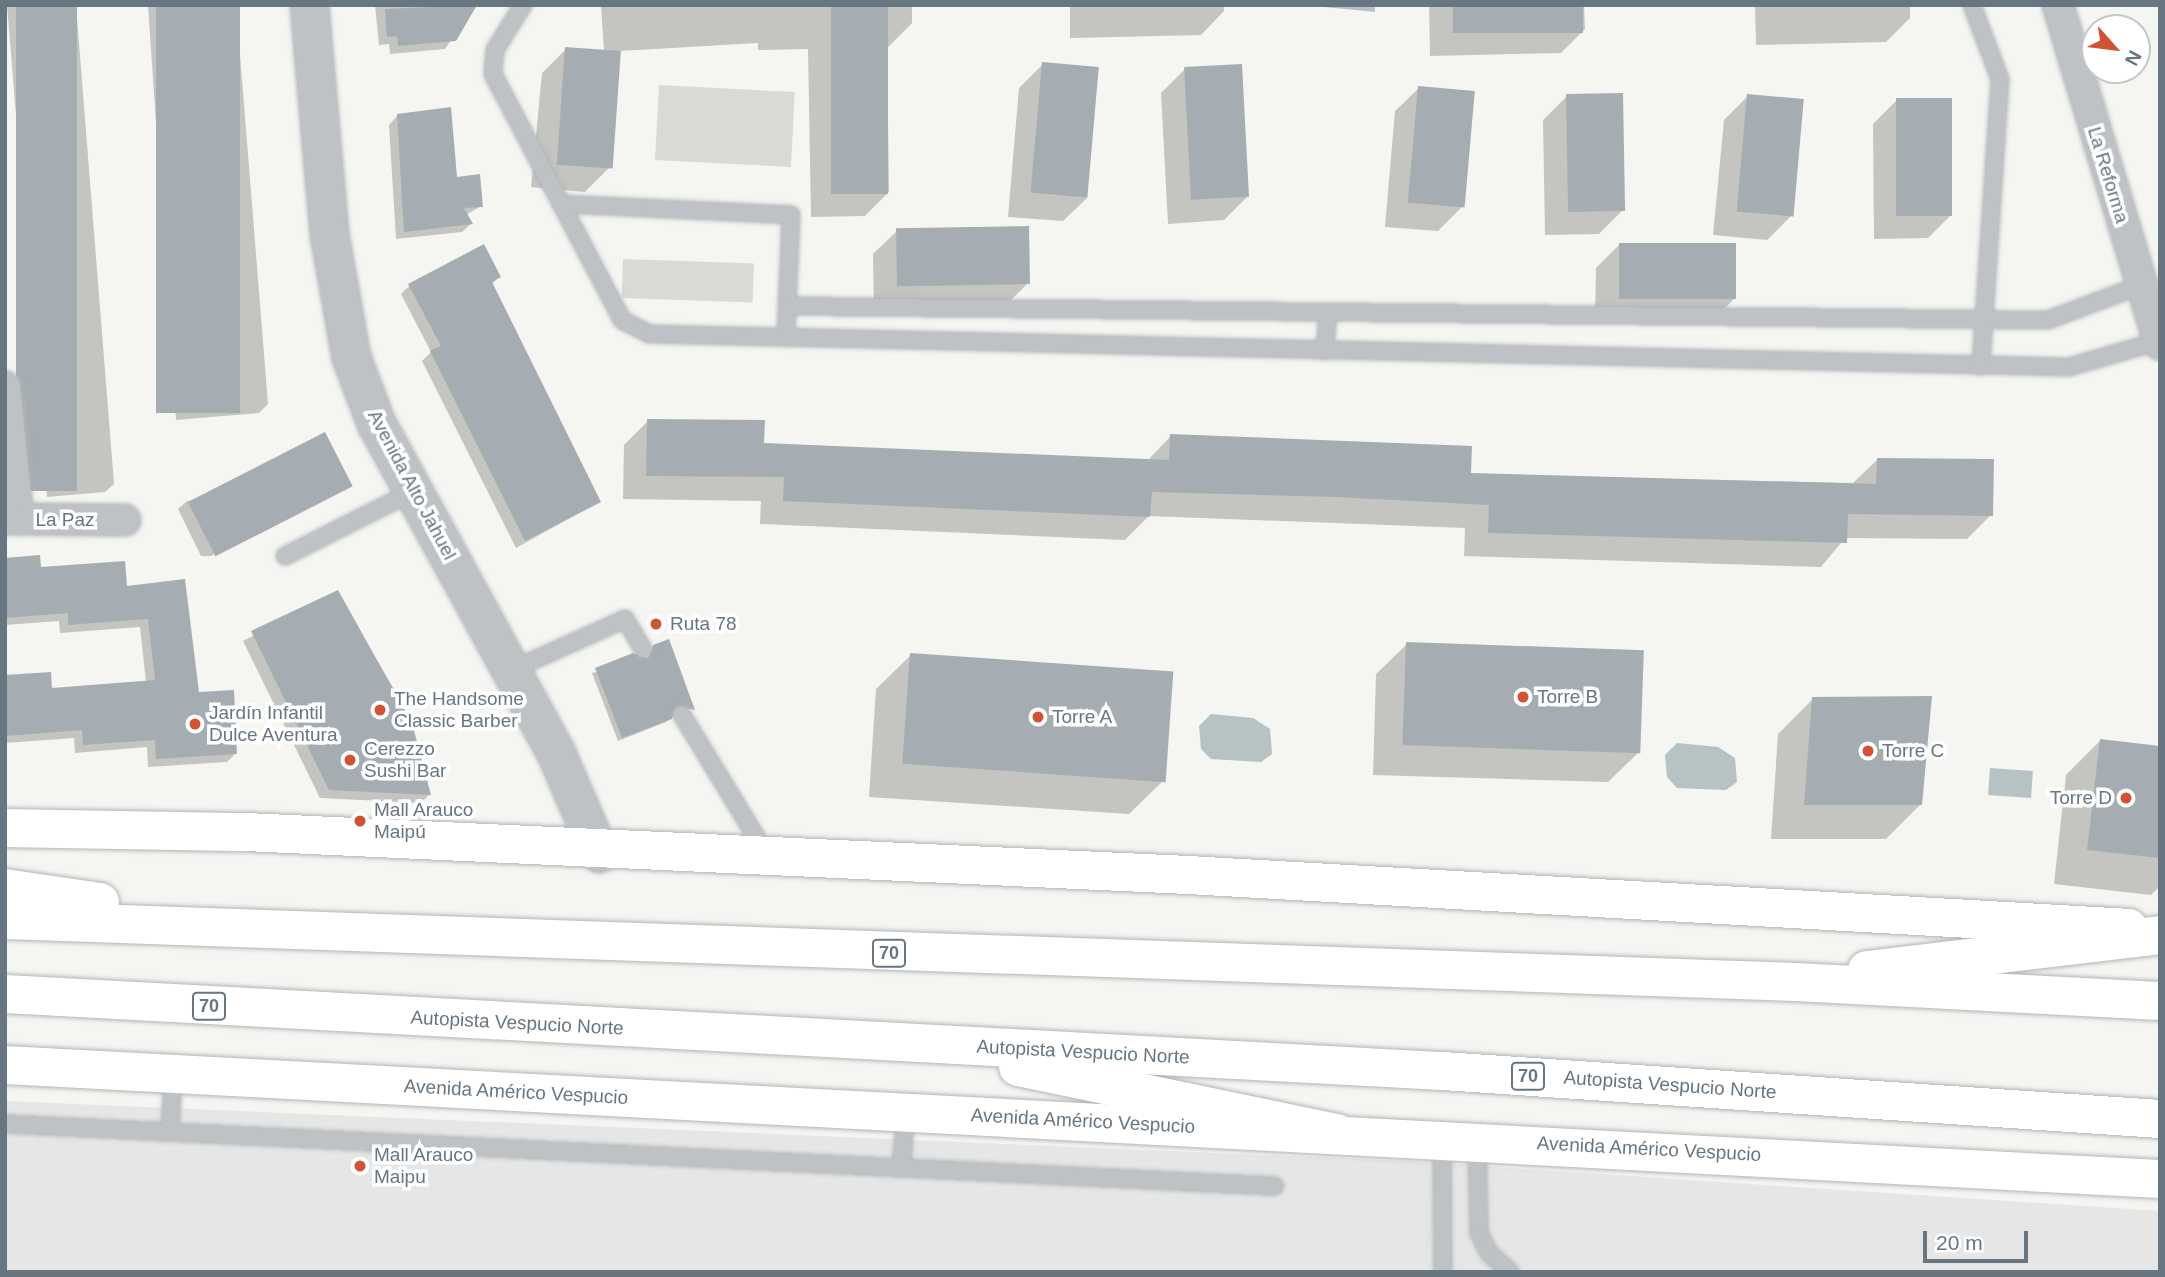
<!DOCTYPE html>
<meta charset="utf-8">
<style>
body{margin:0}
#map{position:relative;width:2165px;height:1277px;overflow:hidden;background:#f5f5f2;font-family:Helvetica,sans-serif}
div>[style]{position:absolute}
.built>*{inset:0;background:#e5e6e5}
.green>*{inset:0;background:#d7dbd3;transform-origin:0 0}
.water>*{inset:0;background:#b7c2c5;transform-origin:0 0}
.shadow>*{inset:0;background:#0003}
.building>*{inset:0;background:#a6adb2;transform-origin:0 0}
.roads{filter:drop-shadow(0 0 2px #b1b6b9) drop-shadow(0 0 2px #b1b6b9)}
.service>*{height:16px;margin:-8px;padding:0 8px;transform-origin:8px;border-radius:8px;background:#bec2c5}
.minor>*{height:30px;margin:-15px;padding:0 15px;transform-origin:15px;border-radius:15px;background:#bec2c5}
.tertiary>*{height:37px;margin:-18.5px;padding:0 18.5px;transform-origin:18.5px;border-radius:18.5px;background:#bec2c5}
.secondary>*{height:38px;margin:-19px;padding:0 19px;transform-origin:19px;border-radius:19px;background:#fff}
.motorway>*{height:38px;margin:-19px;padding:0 19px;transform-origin:19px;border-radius:19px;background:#fff}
.dots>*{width:19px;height:19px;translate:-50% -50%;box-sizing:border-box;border:4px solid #fff;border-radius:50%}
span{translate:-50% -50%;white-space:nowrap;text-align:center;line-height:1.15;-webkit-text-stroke:7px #fff;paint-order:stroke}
.shield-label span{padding:2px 5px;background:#fff;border:2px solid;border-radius:5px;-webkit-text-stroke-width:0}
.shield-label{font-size:18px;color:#677680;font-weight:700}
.street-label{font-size:19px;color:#677680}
.poi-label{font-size:19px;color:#677680}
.left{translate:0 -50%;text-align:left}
.right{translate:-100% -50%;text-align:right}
.frame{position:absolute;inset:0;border:7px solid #677680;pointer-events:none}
.north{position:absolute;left:2081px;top:14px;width:70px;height:70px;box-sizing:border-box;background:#fff;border:2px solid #c2c8cc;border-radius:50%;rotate:118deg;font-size:19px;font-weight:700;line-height:28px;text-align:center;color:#677680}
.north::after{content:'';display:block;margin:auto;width:24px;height:32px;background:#d15336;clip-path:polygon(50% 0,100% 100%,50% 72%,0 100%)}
.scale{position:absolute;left:1923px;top:1231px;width:105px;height:32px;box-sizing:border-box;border:4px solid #677680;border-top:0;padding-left:9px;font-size:21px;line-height:24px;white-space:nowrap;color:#677680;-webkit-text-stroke:5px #fff;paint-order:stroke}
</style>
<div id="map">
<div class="built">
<div style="clip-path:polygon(5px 1101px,1402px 1161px,2160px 1211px,2160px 1272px,5px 1272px)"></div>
</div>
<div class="green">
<div style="left:659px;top:85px;width:136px;height:75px;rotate:3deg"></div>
<div style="left:623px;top:259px;width:131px;height:39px;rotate:2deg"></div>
</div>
<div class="water">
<div style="clip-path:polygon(1304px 5px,1375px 5px,1375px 12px)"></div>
<div style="clip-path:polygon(1211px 714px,1253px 718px,1270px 729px,1272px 754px,1261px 762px,1211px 759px,1201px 749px,1199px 726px)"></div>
<div style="clip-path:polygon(1677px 743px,1718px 747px,1735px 758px,1737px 782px,1726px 790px,1677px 788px,1667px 777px,1665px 755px)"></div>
<div style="left:1990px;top:768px;width:43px;height:27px;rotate:4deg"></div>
</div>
<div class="shadow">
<div style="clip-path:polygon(7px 5px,76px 5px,114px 484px,105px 492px,47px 497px)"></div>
<div style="clip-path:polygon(148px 5px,236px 5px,268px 404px,259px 413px,176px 420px)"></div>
<div style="clip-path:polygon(375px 5px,475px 5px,445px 49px,390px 54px,389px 44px,379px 45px)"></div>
<div style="clip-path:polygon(601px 5px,912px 5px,912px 23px,887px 48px,889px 192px,865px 216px,811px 217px,808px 49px,758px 50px,758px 43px,620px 51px,609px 168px,585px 192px,531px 187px,542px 73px,566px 49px,604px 52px)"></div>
<div style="clip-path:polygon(1070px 5px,1224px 5px,1224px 11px,1201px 35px,1070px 38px)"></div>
<div style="clip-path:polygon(1429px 5px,1584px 5px,1585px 29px,1561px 53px,1430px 56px)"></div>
<div style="clip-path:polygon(1755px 5px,1910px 5px,1910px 18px,1886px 42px,1756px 45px)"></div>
<div style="clip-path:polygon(1043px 64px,1087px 198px,1063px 221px,1008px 217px,1019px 88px)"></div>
<div style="clip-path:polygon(1185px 69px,1248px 196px,1224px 220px,1168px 224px,1161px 93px)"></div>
<div style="clip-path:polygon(1419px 88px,1462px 207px,1438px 231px,1385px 227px,1395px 111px)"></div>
<div style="clip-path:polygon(1567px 96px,1623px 210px,1599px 234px,1545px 235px,1543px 120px)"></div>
<div style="clip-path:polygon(1748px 96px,1791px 216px,1767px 240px,1713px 235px,1724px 120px)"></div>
<div style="clip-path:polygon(1897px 100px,1952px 214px,1928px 238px,1874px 239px,1873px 124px)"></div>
<div style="clip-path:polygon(397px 116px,481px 206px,466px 215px,471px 224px,462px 232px,396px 239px,389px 125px)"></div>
<div style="clip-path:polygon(897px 231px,1028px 283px,1004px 307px,874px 310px,873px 254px)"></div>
<div style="clip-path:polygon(1620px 244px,1734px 299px,1710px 323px,1595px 323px,1596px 268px)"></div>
<div style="clip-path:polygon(499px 277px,491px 285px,599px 502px,516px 548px,422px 361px,431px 352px,401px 294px,409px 286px)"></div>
<div style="clip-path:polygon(648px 421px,762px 444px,1147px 461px,1171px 436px,1469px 475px,1853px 483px,1877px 460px,1991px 515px,1967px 539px,1845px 538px,1821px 567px,1464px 556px,1465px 528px,1149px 516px,1125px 540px,760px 524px,761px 501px,623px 499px,624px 445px)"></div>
<div style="clip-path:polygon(351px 485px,211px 556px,201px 556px,178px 509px,187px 501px)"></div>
<div style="clip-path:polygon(5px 559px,125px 588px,184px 581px,197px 694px,235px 754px,227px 762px,148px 767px,147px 747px,75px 753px,74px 738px,5px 743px,5px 677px,50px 690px,146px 682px,140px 627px,60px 633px,59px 621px,5px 625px)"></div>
<div style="clip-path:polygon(337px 592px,398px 696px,429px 795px,421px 803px,320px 798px,243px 641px)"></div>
<div style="clip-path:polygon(1407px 644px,1639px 752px,1608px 782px,1373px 775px,1376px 674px)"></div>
<div style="clip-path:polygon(654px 647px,693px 709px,674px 709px,666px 722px,618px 741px,592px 673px,646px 660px)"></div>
<div style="clip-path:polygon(911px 655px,1164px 780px,1129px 814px,869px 797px,876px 689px)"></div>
<div style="clip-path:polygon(1813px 699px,1921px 804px,1886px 839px,1771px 839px,1778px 734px)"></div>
<div style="clip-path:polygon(2100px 741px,2160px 747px,2160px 886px,2151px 895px,2054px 884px,2066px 775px)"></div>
</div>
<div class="building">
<div style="left:16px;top:5px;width:61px;height:486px"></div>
<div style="left:156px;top:5px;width:84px;height:408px"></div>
<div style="clip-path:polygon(477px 5px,456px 41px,398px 46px,397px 36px,387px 37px,385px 9px)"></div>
<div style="left:831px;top:5px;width:57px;height:189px"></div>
<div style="left:1453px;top:5px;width:130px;height:28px"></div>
<div style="left:565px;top:47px;width:56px;height:118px;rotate:4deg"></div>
<div style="left:1042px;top:62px;width:57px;height:131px;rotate:5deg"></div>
<div style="left:1242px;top:64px;width:133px;height:58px;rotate:87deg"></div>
<div style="left:1418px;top:86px;width:57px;height:117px;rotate:5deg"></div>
<div style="left:1623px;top:93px;width:118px;height:57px;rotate:89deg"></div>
<div style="left:1747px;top:94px;width:57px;height:118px;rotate:5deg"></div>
<div style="left:1896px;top:98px;width:56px;height:118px"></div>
<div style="clip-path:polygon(451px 107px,457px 177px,480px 174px,483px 207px,464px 208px,473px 224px,404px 232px,397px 114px)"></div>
<div style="left:1029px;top:226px;width:58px;height:133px;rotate:89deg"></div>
<div style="left:1619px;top:243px;width:117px;height:56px"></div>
<div style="clip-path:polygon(484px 244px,501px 277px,492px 282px,601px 502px,525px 541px,430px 351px,441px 346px,408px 284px)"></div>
<div style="clip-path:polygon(647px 419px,765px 420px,764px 443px,1169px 460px,1170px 434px,1472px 446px,1471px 473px,1876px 484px,1877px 458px,1994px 459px,1993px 516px,1848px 514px,1847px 543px,1488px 533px,1489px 505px,1336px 497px,1152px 492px,1150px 517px,783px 501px,784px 477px,646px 476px)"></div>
<div style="left:325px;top:432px;width:61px;height:154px;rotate:63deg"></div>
<div style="clip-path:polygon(40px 555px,41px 567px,125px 561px,127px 586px,185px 579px,199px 692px,234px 690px,237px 754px,156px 759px,155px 740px,83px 745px,82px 730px,5px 736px,5px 675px,51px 672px,52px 688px,155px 680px,148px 619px,68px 625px,68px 613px,5px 618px,5px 558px)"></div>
<div style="clip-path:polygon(338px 590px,412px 723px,431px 795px,329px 790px,251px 631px)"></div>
<div style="clip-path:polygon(669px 639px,695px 710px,677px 706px,672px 719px,622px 738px,595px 668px,633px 653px,648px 658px,653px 645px)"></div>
<div style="left:1406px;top:642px;width:238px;height:103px;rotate:2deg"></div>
<div style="left:910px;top:653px;width:264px;height:111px;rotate:4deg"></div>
<div style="clip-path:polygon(1932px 696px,1922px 805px,1804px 805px,1812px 697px)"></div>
<div style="clip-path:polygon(2100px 739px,2160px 746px,2160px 858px,2087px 850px)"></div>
</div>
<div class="roads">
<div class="service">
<div style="left:523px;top:5px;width:53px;rotate:121.9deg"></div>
<div style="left:495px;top:50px;width:24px;rotate:95deg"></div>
<div style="left:493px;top:74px;width:278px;rotate:62.3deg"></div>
<div style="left:622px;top:320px;width:30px;rotate:27deg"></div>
<div style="left:649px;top:334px;width:1420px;rotate:1.33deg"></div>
<div style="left:2069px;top:367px;width:94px;rotate:-16.1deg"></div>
<div style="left:1972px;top:5px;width:79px;rotate:69.3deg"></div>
<div style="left:2000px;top:79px;width:288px;rotate:93.8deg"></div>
<div style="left:561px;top:204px;width:230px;rotate:2.7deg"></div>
<div style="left:791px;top:215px;width:120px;rotate:92.4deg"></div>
<div style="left:787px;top:306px;width:1261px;rotate:0.64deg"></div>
<div style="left:2048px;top:320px;width:99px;rotate:-20.6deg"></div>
<div style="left:1325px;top:351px;width:39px;rotate:-86deg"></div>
<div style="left:285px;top:556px;width:144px;rotate:-26.7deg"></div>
<div style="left:512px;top:670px;width:124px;rotate:-24.3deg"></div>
<div style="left:625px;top:619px;width:35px;rotate:59deg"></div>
<div style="left:682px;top:715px;width:162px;rotate:58.7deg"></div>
<div style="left:5px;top:1124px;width:1271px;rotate:2.8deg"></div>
<div style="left:170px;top:1132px;width:58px;rotate:-87deg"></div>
<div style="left:1442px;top:1141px;width:131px;rotate:89.6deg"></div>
<div style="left:1477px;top:1142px;width:91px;rotate:88.7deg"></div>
<div style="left:1479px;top:1233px;width:22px;rotate:63deg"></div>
<div style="left:1489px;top:1253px;width:28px;rotate:42deg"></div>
<div style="left:901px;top:1168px;width:56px;rotate:-84.9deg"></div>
</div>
<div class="minor">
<div style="left:2058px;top:5px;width:354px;rotate:73.3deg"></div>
<div style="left:5px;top:387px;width:133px;rotate:84.4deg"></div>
<div style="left:5px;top:519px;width:120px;rotate:0.5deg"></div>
</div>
<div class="tertiary">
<div style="left:309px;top:5px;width:230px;rotate:85deg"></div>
<div style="left:329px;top:234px;width:125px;rotate:79.9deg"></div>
<div style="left:351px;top:357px;width:71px;rotate:69.3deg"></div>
<div style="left:376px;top:423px;width:374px;rotate:61.4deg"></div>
<div style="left:555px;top:751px;width:111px;rotate:66.7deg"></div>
</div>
<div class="secondary">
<div style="left:5px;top:828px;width:240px;rotate:1deg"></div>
<div style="left:245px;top:832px;width:944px;rotate:2.61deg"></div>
<div style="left:1188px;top:875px;width:942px;rotate:3.22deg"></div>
<div style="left:5px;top:1065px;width:2158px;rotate:3.03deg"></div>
</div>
<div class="motorway">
<div style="left:5px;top:888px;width:96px;rotate:8.4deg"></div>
<div style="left:5px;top:920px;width:1792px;rotate:1.98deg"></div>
<div style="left:1796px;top:982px;width:364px;rotate:3deg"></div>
<div style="left:1867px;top:970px;width:295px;rotate:-6.8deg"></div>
<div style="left:5px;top:994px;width:1440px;rotate:3.07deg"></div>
<div style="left:1443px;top:1071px;width:719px;rotate:3.83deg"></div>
<div style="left:1018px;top:1067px;width:325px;rotate:11.7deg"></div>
</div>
</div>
<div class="dots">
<div style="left:656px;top:624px;background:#d15336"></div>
<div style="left:1523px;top:697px;background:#d15336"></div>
<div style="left:380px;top:710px;background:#d15336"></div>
<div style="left:1038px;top:717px;background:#d15336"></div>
<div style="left:195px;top:724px;background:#d15336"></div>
<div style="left:1868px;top:751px;background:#d15336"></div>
<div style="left:350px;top:760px;background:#d15336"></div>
<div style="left:2126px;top:798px;background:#d15336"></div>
<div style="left:360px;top:821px;background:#d15336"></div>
<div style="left:360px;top:1166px;background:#d15336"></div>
</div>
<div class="shield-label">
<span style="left:889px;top:953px">70</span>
<span style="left:209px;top:1006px">70</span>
<span style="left:1528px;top:1076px">70</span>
</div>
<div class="street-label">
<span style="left:2108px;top:175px;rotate:73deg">La Reforma</span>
<span style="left:412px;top:485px;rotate:62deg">Avenida Alto Jahuel</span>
<span style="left:65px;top:520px">La Paz</span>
<span style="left:517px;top:1023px;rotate:3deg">Autopista Vespucio Norte</span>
<span style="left:1083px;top:1052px;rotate:3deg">Autopista Vespucio Norte</span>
<span style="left:1670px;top:1085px;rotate:4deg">Autopista Vespucio Norte</span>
<span style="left:516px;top:1092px;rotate:3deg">Avenida Américo Vespucio</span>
<span style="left:1083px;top:1121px;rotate:3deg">Avenida Américo Vespucio</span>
<span style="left:1649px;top:1149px;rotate:3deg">Avenida Américo Vespucio</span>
</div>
<div class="poi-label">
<span class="left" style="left:670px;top:624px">Ruta 78</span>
<span class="left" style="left:1537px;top:697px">Torre B</span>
<span class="left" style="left:394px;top:710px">The Handsome<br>Classic Barber</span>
<span class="left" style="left:209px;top:724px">Jardín Infantil<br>Dulce Aventura</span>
<span class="left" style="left:1052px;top:717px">Torre A</span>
<span class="left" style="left:364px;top:760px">Cerezzo<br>Sushi Bar</span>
<span class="left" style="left:1882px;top:751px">Torre C</span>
<span class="right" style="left:2112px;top:798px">Torre D</span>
<span class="left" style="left:374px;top:821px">Mall Arauco<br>Maipú</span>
<span class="left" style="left:374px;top:1166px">Mall Arauco<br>Maipu</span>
</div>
<div class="frame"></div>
<div class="north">N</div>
<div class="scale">20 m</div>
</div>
